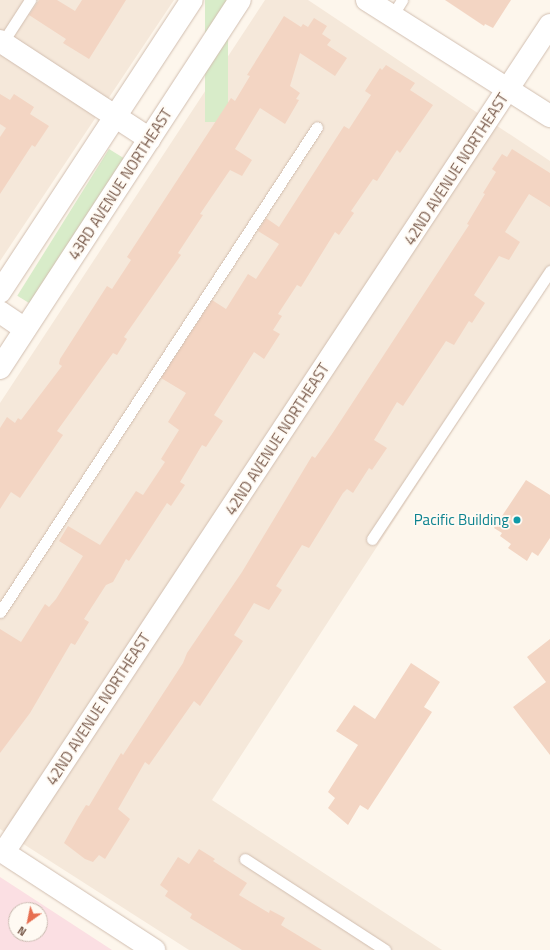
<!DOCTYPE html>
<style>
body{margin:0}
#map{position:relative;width:550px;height:950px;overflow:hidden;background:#fdf6ec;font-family:"Titillium Web",sans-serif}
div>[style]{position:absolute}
.residential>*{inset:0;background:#f5e8da}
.medical>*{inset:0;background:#fbdfe3}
.green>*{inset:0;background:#d8ecc9;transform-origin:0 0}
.building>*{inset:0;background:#f3d5c3}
.roads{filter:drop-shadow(0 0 1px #d1beb0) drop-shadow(0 0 1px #d1beb0)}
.lane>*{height:11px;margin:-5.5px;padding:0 5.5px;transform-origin:5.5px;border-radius:5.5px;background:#fff}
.street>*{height:22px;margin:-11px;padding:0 11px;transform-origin:11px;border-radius:11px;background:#fff}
.secondary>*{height:22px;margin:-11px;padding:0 11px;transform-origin:11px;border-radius:11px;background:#fff}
.dots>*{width:11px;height:11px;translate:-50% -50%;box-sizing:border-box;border:2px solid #fffaf3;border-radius:50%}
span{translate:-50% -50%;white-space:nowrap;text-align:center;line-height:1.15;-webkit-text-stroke:3.5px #fffaf3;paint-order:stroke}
.street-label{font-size:15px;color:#7a5c4d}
.culture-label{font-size:15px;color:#0d838f}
.right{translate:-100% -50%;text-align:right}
.north{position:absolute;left:8px;top:902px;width:40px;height:40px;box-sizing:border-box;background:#fffaf3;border:1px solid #cabbb1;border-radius:50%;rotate:213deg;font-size:11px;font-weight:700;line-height:16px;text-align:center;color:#7a5c4d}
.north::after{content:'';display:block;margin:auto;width:14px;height:18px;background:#e76f51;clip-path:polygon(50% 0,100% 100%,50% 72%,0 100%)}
</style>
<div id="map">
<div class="residential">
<div style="clip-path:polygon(0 0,174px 0,0 261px)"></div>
<div style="clip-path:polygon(265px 0,308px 0,550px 161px,550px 281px,212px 800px,442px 950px,189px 950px,0 829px,0 403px)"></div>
</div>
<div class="medical">
<div style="clip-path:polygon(evenodd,0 877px,112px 950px,0 950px,0 877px,16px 910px,40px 910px,40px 934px,16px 934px,16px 910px)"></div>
</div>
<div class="green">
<div style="left:205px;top:0;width:23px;height:122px"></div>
<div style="left:109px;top:149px;width:19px;height:173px;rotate:32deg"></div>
</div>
<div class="building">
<div style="clip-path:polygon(39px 0,57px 0,75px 11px,82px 0,126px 0,89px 59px,63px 43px,66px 39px,29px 15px)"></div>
<div style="clip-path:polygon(445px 0,511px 0,493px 28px,485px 24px,484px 26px)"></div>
<div style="clip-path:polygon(284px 16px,301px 27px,303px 24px,308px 27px,314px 18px,327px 26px,322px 34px,331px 40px,327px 45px,347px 58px,335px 76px,300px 53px,290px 86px,300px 93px,296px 99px,299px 100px,285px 124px,260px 108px,235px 149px,252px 160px,242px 176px,230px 170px,200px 214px,203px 215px,178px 253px,181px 255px,124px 337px,127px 339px,117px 355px,113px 353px,57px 431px,63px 435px,20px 498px,11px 492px,0 509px,0 428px,7px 417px,15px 423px,18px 418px,21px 420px,62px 366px,59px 364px,60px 359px,107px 286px,112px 289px,131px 260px,127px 257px,231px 98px,235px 101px,250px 76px,247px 75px)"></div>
<div style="clip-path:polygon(386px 65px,415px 83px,410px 90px,433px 105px,400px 153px,397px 150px,377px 181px,373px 179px,351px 211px,354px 213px,339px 235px,335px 232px,301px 287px,297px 285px,278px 314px,282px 316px,273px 330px,280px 334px,264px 359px,254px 352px,214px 415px,223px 421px,206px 447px,202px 445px,180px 482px,185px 485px,171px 506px,167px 503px,129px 561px,126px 559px,113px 582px,106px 585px,84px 619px,89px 622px,75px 645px,71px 643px,30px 713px,0 753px,0 629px,21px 642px,45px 604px,49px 607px,56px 599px,83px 556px,59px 541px,68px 526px,100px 545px,136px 491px,143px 495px,165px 462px,161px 459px,179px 430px,168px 422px,186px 393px,161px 378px,212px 300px,226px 309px,248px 274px,256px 279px,279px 244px,258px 231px,266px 218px,279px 227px,344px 126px,349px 129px,371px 95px,365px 91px,380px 68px,382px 70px)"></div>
<div style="clip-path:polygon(0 94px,10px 100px,14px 94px,34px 107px,30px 114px,49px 126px,35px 147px,32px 145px,0 194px,0 137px,6px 128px,0 124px)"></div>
<div style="clip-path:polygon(512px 149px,550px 173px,550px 207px,529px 194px,505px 232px,520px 242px,509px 260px,499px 256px,474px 295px,485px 303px,472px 323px,469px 321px,454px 345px,446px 341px,403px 406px,397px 402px,374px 440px,387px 448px,372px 470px,369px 468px,353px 493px,347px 489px,343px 493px,309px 548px,302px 545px,276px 586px,282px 590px,269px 610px,254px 603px,234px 635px,243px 641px,200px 706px,194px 701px,149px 765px,145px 762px,118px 809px,130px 819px,105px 859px,99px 855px,93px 862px,85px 859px,64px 843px,78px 818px,86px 805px,89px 806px,121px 753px,123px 755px,183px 663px,187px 653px,242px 572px,312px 456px,315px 458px,332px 434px,469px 225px,467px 224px,485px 194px,483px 193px,496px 172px,492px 169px,502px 154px,507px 157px)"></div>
<div style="clip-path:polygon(526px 480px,550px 495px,550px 538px,538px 556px,532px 552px,527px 561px,508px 548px,511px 544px,500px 536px,502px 533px,494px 528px)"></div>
<div style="clip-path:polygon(550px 639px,550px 755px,513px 707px,546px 682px,527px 657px)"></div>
<div style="clip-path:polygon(411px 663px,440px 682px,424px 707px,432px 712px,368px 810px,360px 805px,348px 825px,328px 808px,335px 798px,328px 792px,358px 745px,336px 731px,354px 705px,375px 719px)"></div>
<div style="clip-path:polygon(199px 849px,215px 859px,213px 861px,247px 883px,239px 895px,269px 913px,270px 910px,285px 918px,281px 925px,322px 950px,242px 950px,190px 918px,192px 914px,165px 896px,168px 891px,160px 885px,178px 857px,189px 864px)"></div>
</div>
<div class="roads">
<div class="lane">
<div style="left:392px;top:16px;width:19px;rotate:-58deg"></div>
<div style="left:1px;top:45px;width:54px;rotate:-57.2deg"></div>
<div style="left:372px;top:539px;width:322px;rotate:-56.4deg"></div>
<div style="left:0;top:612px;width:579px;rotate:-56.83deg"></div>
<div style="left:245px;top:859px;width:167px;rotate:33deg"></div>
</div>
<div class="street">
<div style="left:0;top:41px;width:179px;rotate:33.2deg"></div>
<div style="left:0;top:292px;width:349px;rotate:-56.7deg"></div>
<div style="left:0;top:312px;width:30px;rotate:34deg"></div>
<div style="left:0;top:368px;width:439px;rotate:-56.9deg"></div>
<div style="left:4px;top:852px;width:991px;rotate:-56.57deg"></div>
</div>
<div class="secondary">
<div style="left:367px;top:0;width:217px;rotate:32.4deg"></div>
<div style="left:0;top:850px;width:184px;rotate:33deg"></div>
</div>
</div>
<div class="dots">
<div style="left:517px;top:520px;background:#0f9aa8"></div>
</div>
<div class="street-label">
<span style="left:456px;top:169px;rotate:-57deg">42ND AVENUE NORTHEAST</span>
<span style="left:120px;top:184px;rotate:-57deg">43RD AVENUE NORTHEAST</span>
<span style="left:277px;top:439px;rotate:-57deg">42ND AVENUE NORTHEAST</span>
<span style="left:98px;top:709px;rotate:-57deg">42ND AVENUE NORTHEAST</span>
</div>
<div class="culture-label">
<span class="right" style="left:509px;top:520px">Pacific Building</span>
</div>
<div class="north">N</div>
</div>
